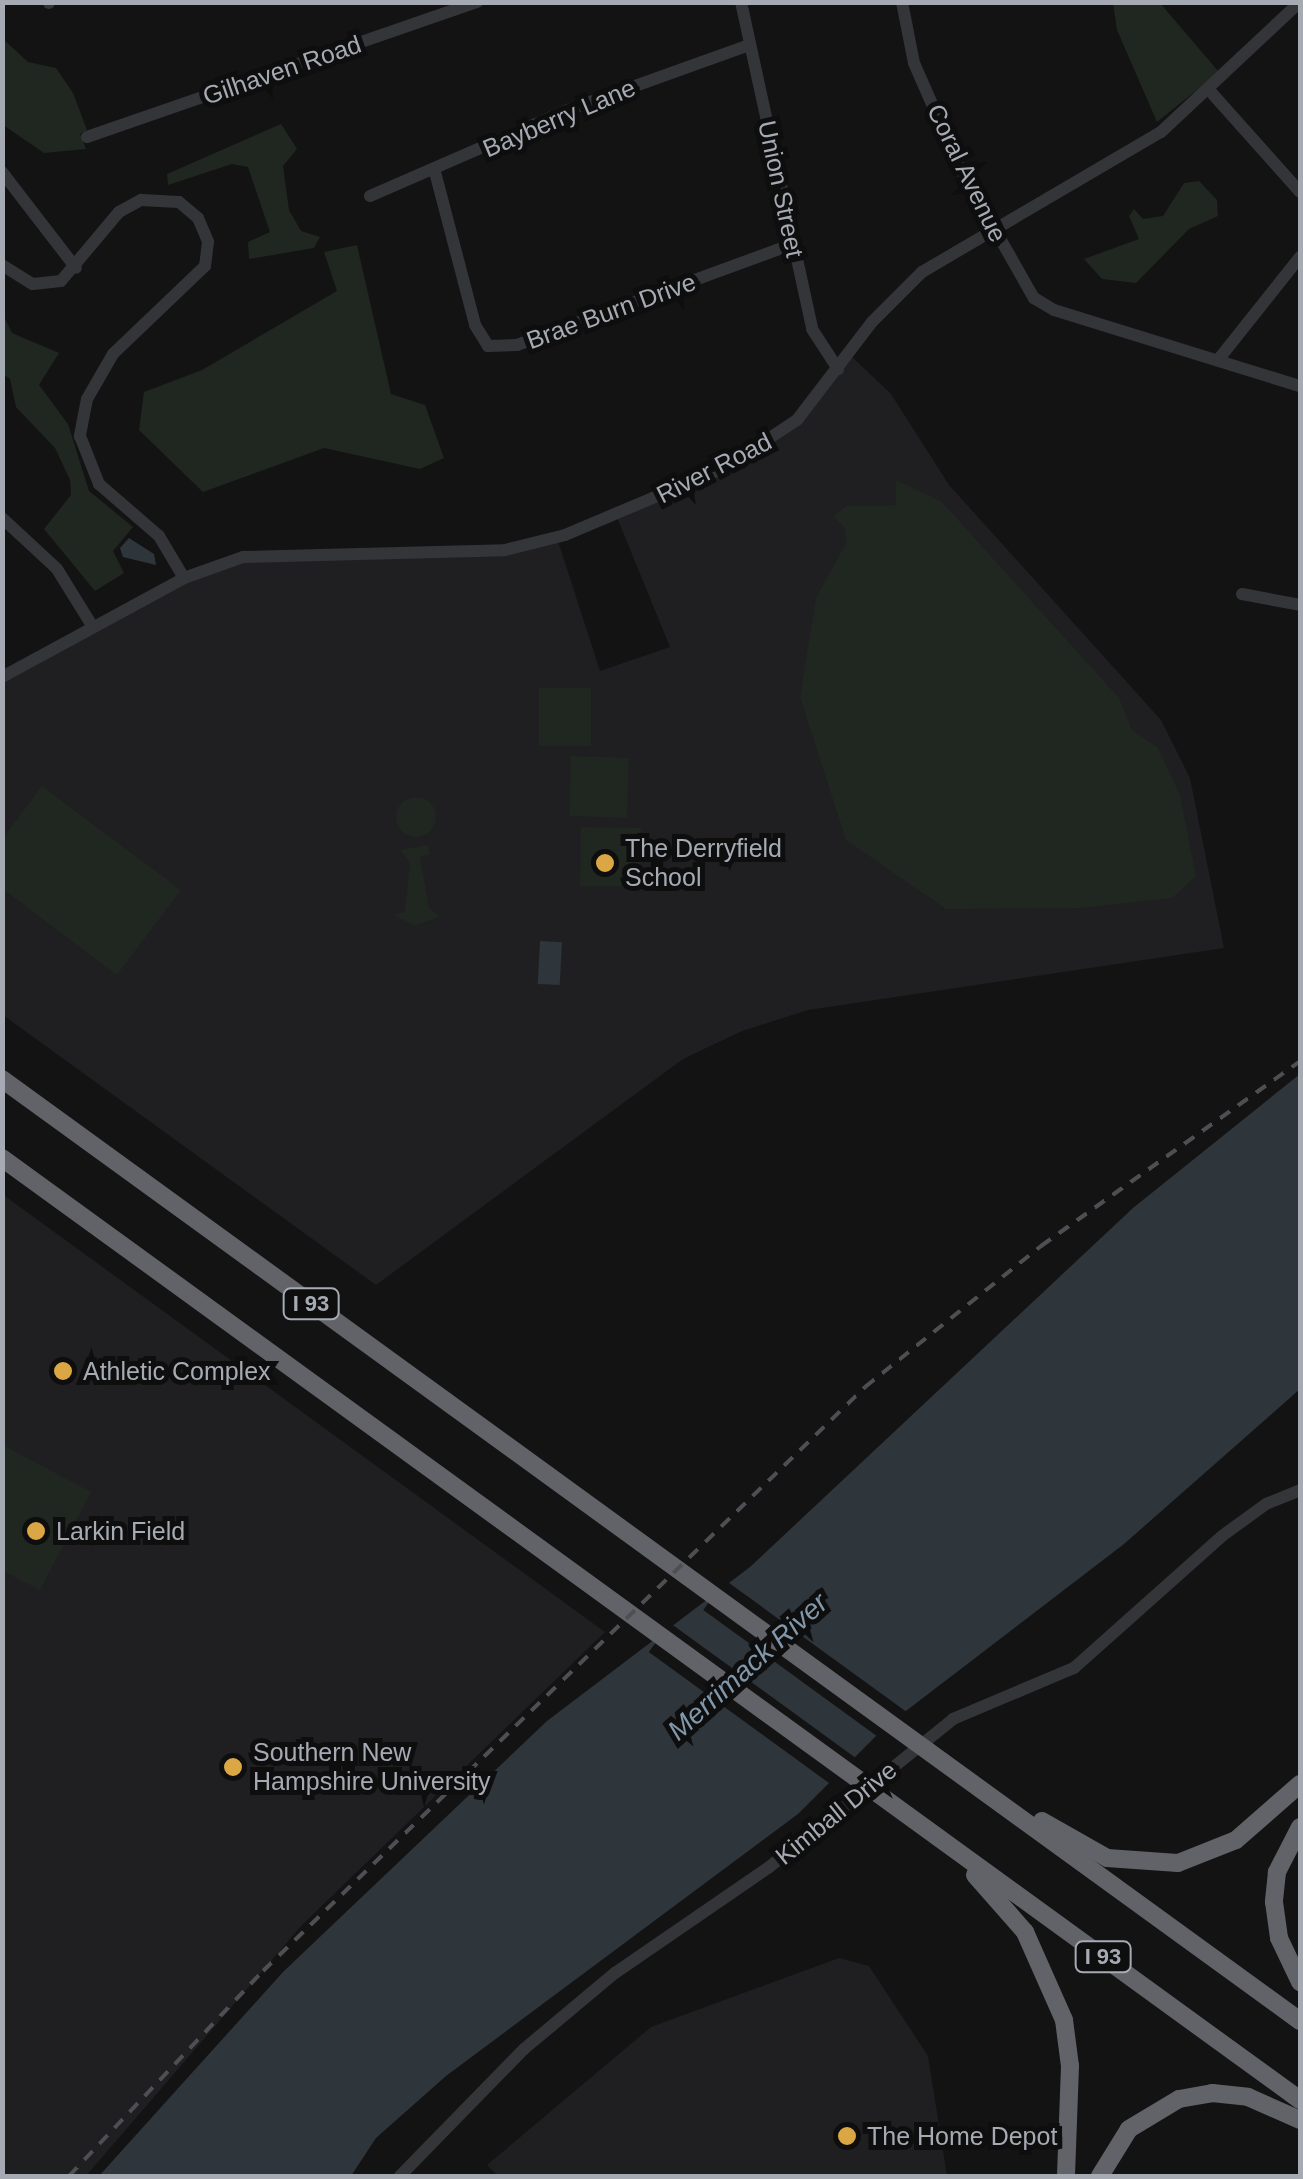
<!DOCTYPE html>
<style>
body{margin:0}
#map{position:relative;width:1303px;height:2179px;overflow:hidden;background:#131314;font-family:Helvetica,sans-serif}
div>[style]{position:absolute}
.built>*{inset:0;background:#1f1f21}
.green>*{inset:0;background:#202620;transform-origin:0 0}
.round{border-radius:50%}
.water>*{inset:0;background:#2e353b;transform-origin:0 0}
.pier>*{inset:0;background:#131314;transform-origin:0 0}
.minor>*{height:12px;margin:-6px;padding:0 6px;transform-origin:6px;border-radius:6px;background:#343539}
.highway>*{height:18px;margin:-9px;padding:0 9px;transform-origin:9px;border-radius:9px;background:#616369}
.rail>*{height:4px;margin-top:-2px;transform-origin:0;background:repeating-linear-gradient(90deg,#4e4f53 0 12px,transparent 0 22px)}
.dots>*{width:28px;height:28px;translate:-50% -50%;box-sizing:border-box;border:5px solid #0e0e0f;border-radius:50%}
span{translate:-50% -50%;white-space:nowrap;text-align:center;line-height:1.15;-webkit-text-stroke:10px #0e0e0f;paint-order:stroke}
.shield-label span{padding:2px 8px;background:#0e0e0f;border:2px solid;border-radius:8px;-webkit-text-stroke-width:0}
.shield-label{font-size:22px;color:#a6aab3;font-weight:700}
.street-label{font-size:25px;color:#a6aab3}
.poi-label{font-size:25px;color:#a6aab3}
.left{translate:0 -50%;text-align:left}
.water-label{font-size:28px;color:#8197aa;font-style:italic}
.frame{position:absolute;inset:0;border:5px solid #a6aab3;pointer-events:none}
</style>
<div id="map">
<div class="built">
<div style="clip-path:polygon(849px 354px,891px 394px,949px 485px,1161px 720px,1190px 778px,1224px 948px,808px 1010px,742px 1031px,683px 1059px,376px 1285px,3px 1015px,3px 677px,222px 563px,451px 553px,557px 538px,600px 671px,670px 647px,616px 515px,777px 437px)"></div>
<div style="clip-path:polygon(2px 1194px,605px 1632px,302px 1925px,86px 2176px,3px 2176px)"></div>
<div style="clip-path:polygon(839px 1958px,869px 1966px,928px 2056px,947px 2176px,498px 2176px,487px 2165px,651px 2027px)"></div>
</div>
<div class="green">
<div style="clip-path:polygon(1113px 3px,1160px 3px,1219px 72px,1157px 122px,1117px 30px)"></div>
<div style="clip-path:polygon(3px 39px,28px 62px,56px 68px,73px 93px,87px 130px,80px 134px,86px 149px,44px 153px,3px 125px)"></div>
<div style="clip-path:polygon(281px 124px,297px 149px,283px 166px,289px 210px,301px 231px,320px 237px,314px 248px,249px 259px,248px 242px,270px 232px,248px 167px,232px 164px,168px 185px,167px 174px)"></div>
<div style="clip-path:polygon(1199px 181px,1217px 200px,1218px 216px,1189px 229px,1136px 283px,1102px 279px,1084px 259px,1139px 239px,1129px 216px,1134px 209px,1143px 219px,1163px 216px,1184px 183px)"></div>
<div style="clip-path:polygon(357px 245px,391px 394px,425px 405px,444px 458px,420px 469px,324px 448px,203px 492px,139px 430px,144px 392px,202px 370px,337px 291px,324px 252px)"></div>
<div style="clip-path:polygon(2px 278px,3px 314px,12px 333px,59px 353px,39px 385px,68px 424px,89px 491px,133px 527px,113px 551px,124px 573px,95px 591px,44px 529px,71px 495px,70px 480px,55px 448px,16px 407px,10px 379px,3px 374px)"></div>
<div style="clip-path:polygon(896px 480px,942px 502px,1119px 698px,1132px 730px,1158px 748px,1180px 795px,1196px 876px,1172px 898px,1081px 908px,946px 909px,846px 840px,800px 697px,816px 598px,846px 543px,845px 528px,833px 516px,847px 506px,896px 505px)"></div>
<div style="left:539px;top:688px;width:52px;height:58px"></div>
<div style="left:571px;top:756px;width:58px;height:60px;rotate:2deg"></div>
<div style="clip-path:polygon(42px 786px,181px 890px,117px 975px,3px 889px,3px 838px)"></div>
<div class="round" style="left:396px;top:797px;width:40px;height:40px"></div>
<div style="left:581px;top:827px;width:60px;height:59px;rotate:1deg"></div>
<div style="clip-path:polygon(428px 845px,430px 854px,420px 857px,429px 908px,440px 916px,414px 926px,394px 915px,405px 912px,410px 862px,400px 850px)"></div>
<div style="clip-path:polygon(3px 1445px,91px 1492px,40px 1590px,3px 1571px)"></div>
</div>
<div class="water">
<div style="clip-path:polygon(129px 538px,154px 554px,156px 565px,123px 557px,120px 548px)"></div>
<div style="left:540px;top:941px;width:22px;height:43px;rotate:3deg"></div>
<div style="clip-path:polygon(1300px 1074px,1300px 1389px,1124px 1544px,885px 1727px,798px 1814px,446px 2076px,376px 2138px,351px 2176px,99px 2176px,283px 1972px,547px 1721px,750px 1567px,1133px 1208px)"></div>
</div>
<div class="pier">
<div style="left:725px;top:1580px;width:228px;height:37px;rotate:36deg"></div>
<div style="left:670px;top:1623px;width:233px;height:36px;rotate:36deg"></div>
</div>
<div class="minor">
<div style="left:49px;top:2px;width:1px;rotate:90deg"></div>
<div style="left:741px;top:2px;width:335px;rotate:77.7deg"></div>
<div style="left:812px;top:329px;width:48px;rotate:57deg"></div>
<div style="left:902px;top:2px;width:62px;rotate:78.9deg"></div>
<div style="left:914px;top:63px;width:115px;rotate:66.3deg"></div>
<div style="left:960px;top:168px;width:150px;rotate:60.4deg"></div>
<div style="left:1034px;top:298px;width:23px;rotate:31deg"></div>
<div style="left:1054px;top:310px;width:257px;rotate:17.2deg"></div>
<div style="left:1210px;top:91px;width:135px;rotate:48.3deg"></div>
<div style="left:87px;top:137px;width:413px;rotate:-19.1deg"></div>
<div style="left:2px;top:172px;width:121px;rotate:52.4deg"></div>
<div style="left:435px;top:172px;width:158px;rotate:75.3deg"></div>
<div style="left:475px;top:325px;width:25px;rotate:58deg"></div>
<div style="left:488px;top:346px;width:29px;rotate:-2deg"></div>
<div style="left:517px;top:345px;width:294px;rotate:-20.1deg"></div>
<div style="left:370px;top:196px;width:216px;rotate:-23.5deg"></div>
<div style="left:568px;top:110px;width:193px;rotate:-19.7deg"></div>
<div style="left:2px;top:265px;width:36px;rotate:32deg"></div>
<div style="left:33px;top:284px;width:28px;rotate:-6deg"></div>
<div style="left:61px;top:281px;width:90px;rotate:-50deg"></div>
<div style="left:119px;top:212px;width:25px;rotate:-29deg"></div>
<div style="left:141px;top:200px;width:38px;rotate:3deg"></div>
<div style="left:179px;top:202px;width:25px;rotate:40deg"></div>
<div style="left:198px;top:218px;width:26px;rotate:67deg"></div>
<div style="left:208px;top:242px;width:24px;rotate:97deg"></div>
<div style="left:205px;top:266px;width:127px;rotate:136.3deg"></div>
<div style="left:113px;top:354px;width:52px;rotate:120deg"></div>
<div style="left:87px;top:399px;width:38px;rotate:101deg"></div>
<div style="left:80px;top:436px;width:52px;rotate:68.4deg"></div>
<div style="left:99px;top:484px;width:79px;rotate:40.9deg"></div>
<div style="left:159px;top:536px;width:49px;rotate:59.2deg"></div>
<div style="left:1218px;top:360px;width:132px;rotate:-51.5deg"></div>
<div style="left:2px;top:518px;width:75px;rotate:42.8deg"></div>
<div style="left:57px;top:569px;width:68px;rotate:58.2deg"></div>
<div style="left:1242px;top:594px;width:59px;rotate:10.7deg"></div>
<div style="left:2px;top:677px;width:207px;rotate:-28.5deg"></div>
<div style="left:184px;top:578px;width:63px;rotate:-19.6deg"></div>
<div style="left:243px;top:557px;width:262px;rotate:-1.5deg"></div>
<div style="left:505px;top:550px;width:62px;rotate:-14deg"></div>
<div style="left:565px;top:535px;width:175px;rotate:-22.9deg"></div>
<div style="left:726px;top:467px;width:85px;rotate:-33.5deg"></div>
<div style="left:797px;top:420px;width:123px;rotate:-52.6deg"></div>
<div style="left:872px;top:322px;width:71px;rotate:-45deg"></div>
<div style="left:922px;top:272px;width:277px;rotate:-30.4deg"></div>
<div style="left:1161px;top:132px;width:190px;rotate:-43.1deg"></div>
<div style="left:400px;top:2176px;width:177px;rotate:-45.7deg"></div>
<div style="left:524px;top:2049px;width:119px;rotate:-39.9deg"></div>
<div style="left:615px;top:1973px;width:186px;rotate:-34.5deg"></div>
<div style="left:768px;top:1868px;width:238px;rotate:-38.8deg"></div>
<div style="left:953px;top:1719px;width:131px;rotate:-22.9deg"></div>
<div style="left:1074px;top:1668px;width:198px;rotate:-41.7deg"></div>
<div style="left:1222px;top:1536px;width:54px;rotate:-36deg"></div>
<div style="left:1266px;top:1504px;width:37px;rotate:-22deg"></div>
</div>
<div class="highway">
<div style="left:2px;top:1079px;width:1604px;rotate:35.97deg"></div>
<div style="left:2px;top:1158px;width:1604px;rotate:35.97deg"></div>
<div style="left:1042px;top:1821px;width:75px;rotate:29.6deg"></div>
<div style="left:1107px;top:1858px;width:71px;rotate:4deg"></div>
<div style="left:1178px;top:1863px;width:62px;rotate:-21.6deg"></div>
<div style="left:1236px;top:1840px;width:85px;rotate:-41.2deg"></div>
<div style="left:1300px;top:1827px;width:51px;rotate:117.1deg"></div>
<div style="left:1277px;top:1872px;width:30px;rotate:96deg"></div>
<div style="left:1274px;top:1902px;width:36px;rotate:82deg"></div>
<div style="left:1279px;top:1938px;width:49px;rotate:64.5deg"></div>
<div style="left:975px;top:1875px;width:76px;rotate:48.7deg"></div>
<div style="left:1025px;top:1932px;width:96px;rotate:66.1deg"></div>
<div style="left:1064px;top:2020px;width:46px;rotate:82.6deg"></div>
<div style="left:1070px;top:2066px;width:110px;rotate:92.1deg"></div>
<div style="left:1100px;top:2176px;width:55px;rotate:-58.3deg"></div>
<div style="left:1129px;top:2129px;width:58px;rotate:-31deg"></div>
<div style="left:1179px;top:2099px;width:34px;rotate:-10deg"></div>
<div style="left:1212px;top:2093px;width:36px;rotate:6deg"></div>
<div style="left:1248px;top:2097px;width:57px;rotate:23.9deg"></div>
</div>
<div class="rail">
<div style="left:69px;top:2176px;width:282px;rotate:-46.6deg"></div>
<div style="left:263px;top:1971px;width:839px;rotate:-44.13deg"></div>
<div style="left:865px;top:1387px;width:226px;rotate:-38.7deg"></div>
<div style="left:1041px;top:1246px;width:318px;rotate:-35.5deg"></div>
</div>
<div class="dots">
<div style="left:605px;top:863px;background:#dba744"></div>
<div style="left:63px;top:1371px;background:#dba744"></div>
<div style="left:36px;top:1531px;background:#dba744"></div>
<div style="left:233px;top:1767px;background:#dba744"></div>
<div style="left:847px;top:2136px;background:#dba744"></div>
</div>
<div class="shield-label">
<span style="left:311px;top:1304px">I 93</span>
<span style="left:1103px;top:1957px">I 93</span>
</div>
<div class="street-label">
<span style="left:282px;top:70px;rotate:-19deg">Gilhaven Road</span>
<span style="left:559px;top:118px;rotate:-23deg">Bayberry Lane</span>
<span style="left:967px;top:173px;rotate:64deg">Coral Avenue</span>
<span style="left:781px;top:189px;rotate:78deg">Union Street</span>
<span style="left:611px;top:311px;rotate:-20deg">Brae Burn Drive</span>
<span style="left:714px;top:468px;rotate:-27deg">River Road</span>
<span style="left:836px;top:1813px;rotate:-39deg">Kimball Drive</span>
</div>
<div class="poi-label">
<span class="left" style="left:625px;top:863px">The Derryfield<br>School</span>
<span class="left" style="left:83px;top:1371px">Athletic Complex</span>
<span class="left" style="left:56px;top:1531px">Larkin Field</span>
<span class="left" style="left:253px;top:1767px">Southern New<br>Hampshire University</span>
<span class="left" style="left:867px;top:2136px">The Home Depot</span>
</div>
<div class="water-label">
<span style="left:748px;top:1667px;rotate:-42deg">Merrimack River</span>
</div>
<div class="frame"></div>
</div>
